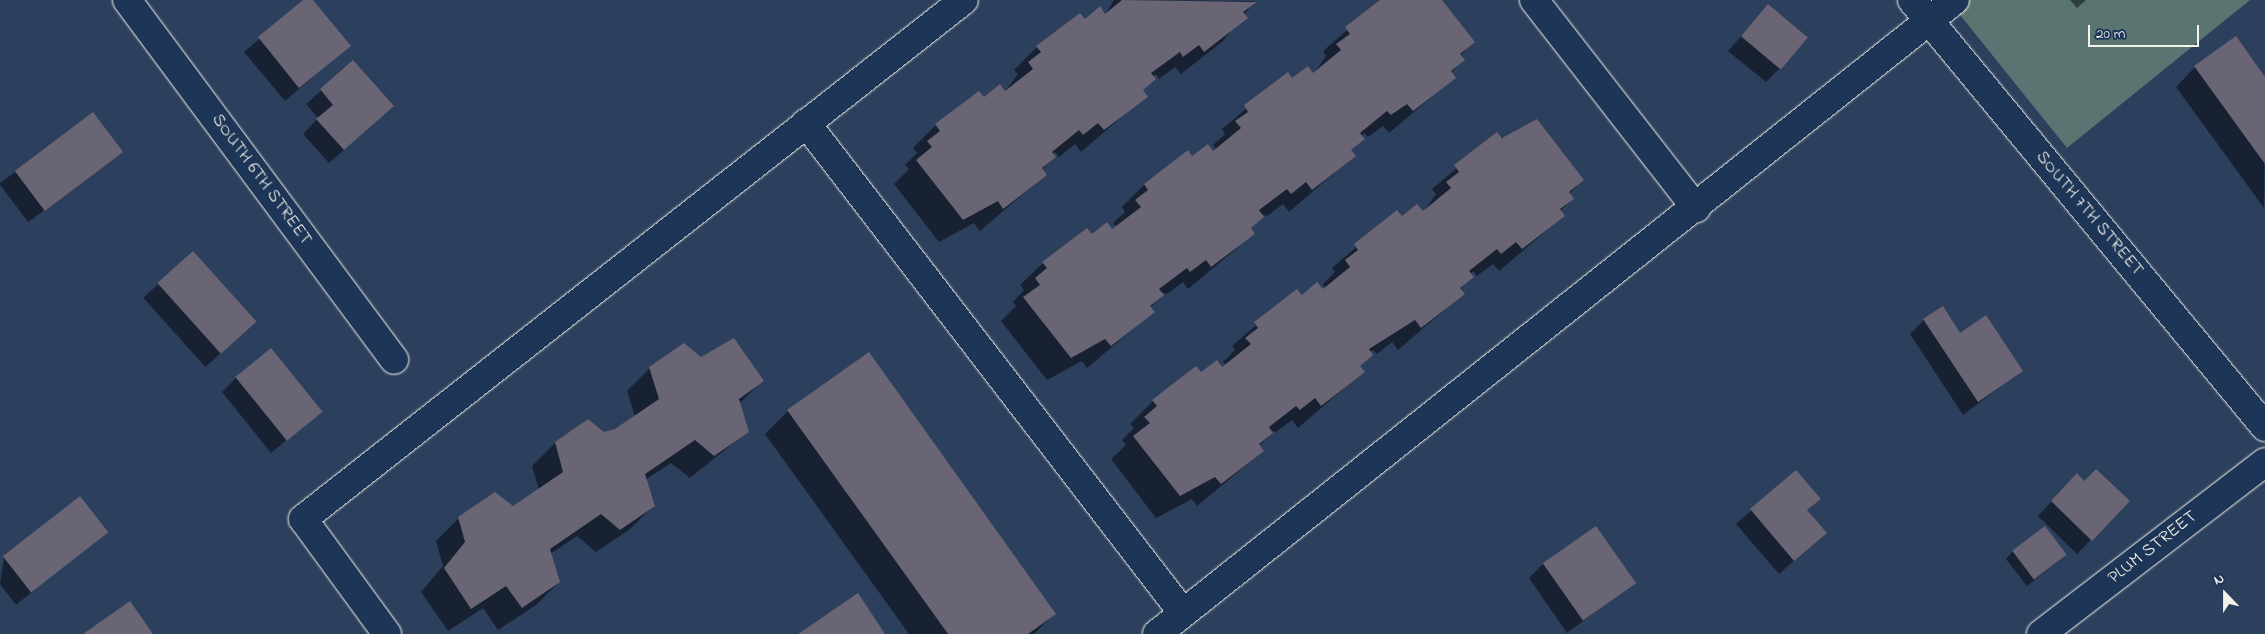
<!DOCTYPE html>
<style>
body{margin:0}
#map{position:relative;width:2265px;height:634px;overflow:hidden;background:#2c3f5d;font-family:"Indie Flower",sans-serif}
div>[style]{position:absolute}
.green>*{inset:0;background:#597471}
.shadow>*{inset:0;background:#0007;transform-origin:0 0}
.building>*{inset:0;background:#696574;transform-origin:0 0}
.roads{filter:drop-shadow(0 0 1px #f4f1e8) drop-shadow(0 0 1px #f4f1e8)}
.minor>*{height:28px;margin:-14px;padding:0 14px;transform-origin:14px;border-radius:14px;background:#1d3557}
span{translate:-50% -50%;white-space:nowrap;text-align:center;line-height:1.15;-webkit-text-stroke:5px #1d3557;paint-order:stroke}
.street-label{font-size:18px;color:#f4f1e8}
.north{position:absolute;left:2200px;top:569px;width:50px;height:50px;-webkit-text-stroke:4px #1d3557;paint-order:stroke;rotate:338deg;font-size:14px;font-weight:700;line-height:20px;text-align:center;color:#f4f1e8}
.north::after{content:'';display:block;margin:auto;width:18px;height:22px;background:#f4f1e8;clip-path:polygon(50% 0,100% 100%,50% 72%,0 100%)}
.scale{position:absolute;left:2088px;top:25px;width:111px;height:22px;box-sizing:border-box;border:2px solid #f4f1e8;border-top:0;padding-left:6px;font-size:15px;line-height:18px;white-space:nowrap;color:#f4f1e8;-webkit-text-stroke:4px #1d3557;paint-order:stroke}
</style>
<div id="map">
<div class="green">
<div style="clip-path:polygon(1948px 0,2250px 0,2067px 148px)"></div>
</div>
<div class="shadow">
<div style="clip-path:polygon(305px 0,311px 0,349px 46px,285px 101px,244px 52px)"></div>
<div style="clip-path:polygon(1114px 0,1255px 1px,1223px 41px,1181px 74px,1175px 67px,1159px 79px,1156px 74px,1152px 77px,1142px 91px,1146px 96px,1081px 152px,1075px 144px,1059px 157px,1055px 152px,1052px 154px,1054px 157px,1042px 170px,1045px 175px,980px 231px,974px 223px,939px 242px,894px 184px,909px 169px,905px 165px,917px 153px,913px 148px,936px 125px,984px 98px,1004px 93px,1018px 74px,1014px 70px,1037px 47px,1080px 15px,1084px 21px,1105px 15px)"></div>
<div style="clip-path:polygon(1382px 0,1441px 0,1473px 42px,1460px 56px,1463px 60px,1451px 73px,1454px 78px,1389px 133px,1383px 126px,1368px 137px,1364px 133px,1350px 151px,1354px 156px,1289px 212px,1283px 204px,1267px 216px,1260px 214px,1262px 217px,1250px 229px,1254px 234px,1188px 289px,1183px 282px,1167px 294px,1160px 292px,1162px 295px,1150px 308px,1153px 312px,1087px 368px,1082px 361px,1047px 380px,1001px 321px,1016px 306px,1013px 302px,1024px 290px,1020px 285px,1043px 263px,1116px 227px,1113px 223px,1125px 212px,1122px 207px,1144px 185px,1192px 158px,1213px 153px,1217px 150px,1213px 145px,1225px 134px,1222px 129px,1287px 74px,1292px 80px,1313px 75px,1326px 56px,1323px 51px)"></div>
<div style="clip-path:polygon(2070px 0,2086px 0,2077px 8px)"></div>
<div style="clip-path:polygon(1768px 6px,1780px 68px,1766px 82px,1728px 51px)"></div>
<div style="clip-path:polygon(353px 62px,378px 120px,329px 163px,303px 134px,318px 118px,306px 104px)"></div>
<div style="clip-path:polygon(2195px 67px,2265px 79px,2264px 208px,2176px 87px)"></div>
<div style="left:92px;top:114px;width:48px;height:116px;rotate:53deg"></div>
<div style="clip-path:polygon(1497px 134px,1583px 180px,1569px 194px,1573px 199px,1560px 211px,1564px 216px,1499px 271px,1493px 264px,1477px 276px,1473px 271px,1460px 290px,1463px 294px,1398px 350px,1392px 342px,1377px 354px,1373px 350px,1370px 352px,1359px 367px,1363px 372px,1298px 428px,1292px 420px,1276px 432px,1269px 430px,1272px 433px,1259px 446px,1263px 451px,1197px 506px,1192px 499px,1156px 518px,1111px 459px,1126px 445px,1122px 440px,1134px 428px,1130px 424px,1153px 401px,1226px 365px,1223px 362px,1235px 350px,1232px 346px,1297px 290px,1302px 296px,1322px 291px,1326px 288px,1323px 284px,1335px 272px,1332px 268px,1397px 212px,1402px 218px,1423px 213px,1436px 194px,1432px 189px)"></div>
<div style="left:193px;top:253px;width:93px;height:67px;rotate:48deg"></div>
<div style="clip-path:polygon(1924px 320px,1960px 334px,2021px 371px,1963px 415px,1910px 334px)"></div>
<div style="clip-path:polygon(701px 358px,762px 381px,739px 404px,747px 432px,690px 478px,671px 463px,645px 480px,653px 506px,630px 529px,596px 552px,577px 536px,550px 554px,559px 582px,536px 605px,498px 630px,483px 608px,448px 631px,421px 592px,443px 566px,436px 541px,459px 518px,513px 508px,539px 490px,532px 466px,555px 443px,615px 430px,635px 417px,627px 391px,650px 368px)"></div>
<div style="clip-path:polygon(236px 378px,320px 412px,271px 453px,222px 392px)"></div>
<div style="clip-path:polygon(788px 411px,1054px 614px,1034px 634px,909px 634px,765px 434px)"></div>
<div style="clip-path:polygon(1796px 471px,1819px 499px,1806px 511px,1825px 533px,1779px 574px,1736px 524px)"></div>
<div style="clip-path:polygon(2084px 483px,2129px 501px,2077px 554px,2038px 516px,2063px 489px)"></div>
<div style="clip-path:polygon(106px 532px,16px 605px,0 584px,4px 557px)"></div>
<div style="clip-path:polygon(2013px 551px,2066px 555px,2027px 586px,2006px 559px)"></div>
<div style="clip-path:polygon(1543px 564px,1634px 583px,1567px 633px,1529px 578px)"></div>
</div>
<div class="building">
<div style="clip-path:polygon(303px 0,313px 0,351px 46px,299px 88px,258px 37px)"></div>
<div style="clip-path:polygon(1122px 0,1257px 2px,1243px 12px,1248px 18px,1204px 52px,1199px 45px,1183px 57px,1180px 52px,1151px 73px,1156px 79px,1143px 90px,1148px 97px,1104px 130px,1098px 123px,1083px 135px,1079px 130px,1052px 152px,1056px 157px,1042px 168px,1047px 175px,1003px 209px,998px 201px,963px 220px,916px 160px,932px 147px,927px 141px,940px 131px,935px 124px,979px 91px,984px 97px,1000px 84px,1005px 91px,1033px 69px,1028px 62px,1041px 52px,1036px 46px,1080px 13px,1085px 19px,1100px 6px,1105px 14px)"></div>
<div style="clip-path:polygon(1380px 0,1442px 0,1475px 42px,1460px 54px,1465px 60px,1451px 71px,1456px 78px,1413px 111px,1407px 104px,1391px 115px,1387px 111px,1360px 133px,1365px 139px,1351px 150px,1356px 156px,1312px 190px,1306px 182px,1291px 194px,1287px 189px,1259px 210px,1264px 217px,1251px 228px,1255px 234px,1211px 267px,1206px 260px,1190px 272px,1187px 268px,1159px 289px,1164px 295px,1150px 306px,1155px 312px,1111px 346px,1105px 339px,1071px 358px,1023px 297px,1040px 285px,1035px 278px,1047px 268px,1042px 262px,1087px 228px,1092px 234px,1107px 222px,1112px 229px,1141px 207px,1135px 200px,1148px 190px,1144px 184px,1188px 150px,1192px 156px,1208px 144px,1213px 151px,1241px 128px,1235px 121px,1248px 112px,1244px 105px,1288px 72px,1292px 78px,1308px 66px,1313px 73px,1341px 50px,1336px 44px,1350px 34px,1345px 27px)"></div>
<div style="left:1768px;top:4px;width:52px;height:42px;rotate:40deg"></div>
<div style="clip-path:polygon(2236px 36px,2265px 77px,2265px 164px,2194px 66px)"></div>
<div style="clip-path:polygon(353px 60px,394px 106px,344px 150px,316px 119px,333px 105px,320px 89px)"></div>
<div style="left:93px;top:112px;width:50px;height:98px;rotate:53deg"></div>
<div style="clip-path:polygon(1537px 119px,1584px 180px,1569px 192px,1574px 199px,1560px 209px,1565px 216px,1522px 249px,1516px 242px,1501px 254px,1497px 249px,1469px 271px,1474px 277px,1460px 288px,1465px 294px,1421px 328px,1415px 320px,1369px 349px,1373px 355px,1360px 366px,1365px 372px,1321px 406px,1315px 398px,1300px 410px,1296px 406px,1269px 427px,1273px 433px,1259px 444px,1264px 451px,1221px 484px,1215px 477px,1180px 496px,1133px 436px,1150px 423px,1144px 417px,1157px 406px,1152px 400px,1196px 366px,1201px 372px,1217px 360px,1222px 367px,1251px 344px,1245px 338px,1258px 328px,1254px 322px,1297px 289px,1302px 295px,1317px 282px,1323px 289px,1350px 267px,1345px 260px,1358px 250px,1354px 244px,1397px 210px,1402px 216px,1417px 204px,1423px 211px,1451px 188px,1446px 182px,1459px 172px,1454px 165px,1497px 132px,1502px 138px)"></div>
<div style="left:193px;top:251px;width:95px;height:48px;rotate:48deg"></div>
<div style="clip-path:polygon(1943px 306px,1960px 333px,1986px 315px,2023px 371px,1978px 402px,1923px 319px)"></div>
<div style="clip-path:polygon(734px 338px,764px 381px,739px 399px,749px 432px,714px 456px,695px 440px,645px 474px,655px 506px,620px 530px,601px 514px,550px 549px,560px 582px,522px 608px,506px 586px,471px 609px,444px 568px,465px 542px,458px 517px,495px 492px,513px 506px,563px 472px,555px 442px,588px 419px,604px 432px,615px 429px,659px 399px,649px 367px,684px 343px,701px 357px)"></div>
<div style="left:271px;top:348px;width:82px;height:46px;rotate:51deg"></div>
<div style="clip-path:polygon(869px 352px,1056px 614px,1028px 634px,948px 634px,787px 410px)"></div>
<div style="clip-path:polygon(2096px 469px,2130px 501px,2092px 541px,2051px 501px,2077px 473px,2084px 481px)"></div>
<div style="clip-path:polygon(1796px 470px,1821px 499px,1807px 510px,1827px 533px,1794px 561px,1750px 509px)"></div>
<div style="left:80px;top:496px;width:46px;height:98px;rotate:52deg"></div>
<div style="left:1596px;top:526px;width:70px;height:65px;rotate:55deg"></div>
<div style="left:2045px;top:526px;width:36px;height:41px;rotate:53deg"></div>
<div style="clip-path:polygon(858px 593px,885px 634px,798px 634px)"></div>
<div style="clip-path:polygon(130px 601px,153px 634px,83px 634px)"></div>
</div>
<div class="roads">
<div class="minor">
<div style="left:127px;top:0;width:448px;rotate:53.4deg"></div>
<div style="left:1534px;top:0;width:264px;rotate:52.1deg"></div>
<div style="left:1912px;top:0;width:554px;rotate:50.42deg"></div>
<div style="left:806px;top:123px;width:618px;rotate:52.43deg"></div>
<div style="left:387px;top:634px;width:142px;rotate:-126.1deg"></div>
<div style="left:303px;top:519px;width:840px;rotate:-38.14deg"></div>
<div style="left:1157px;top:634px;width:1019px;rotate:-38.47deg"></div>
<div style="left:2041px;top:634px;width:282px;rotate:-37.5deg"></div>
</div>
</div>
<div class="street-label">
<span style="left:261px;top:180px;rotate:54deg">SOUTH 6TH STREET</span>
<span style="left:2089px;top:214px;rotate:50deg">SOUTH 7TH STREET</span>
<span style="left:2153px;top:548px;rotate:-38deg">PLUM STREET</span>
</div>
<div class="north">N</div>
<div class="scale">20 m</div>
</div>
